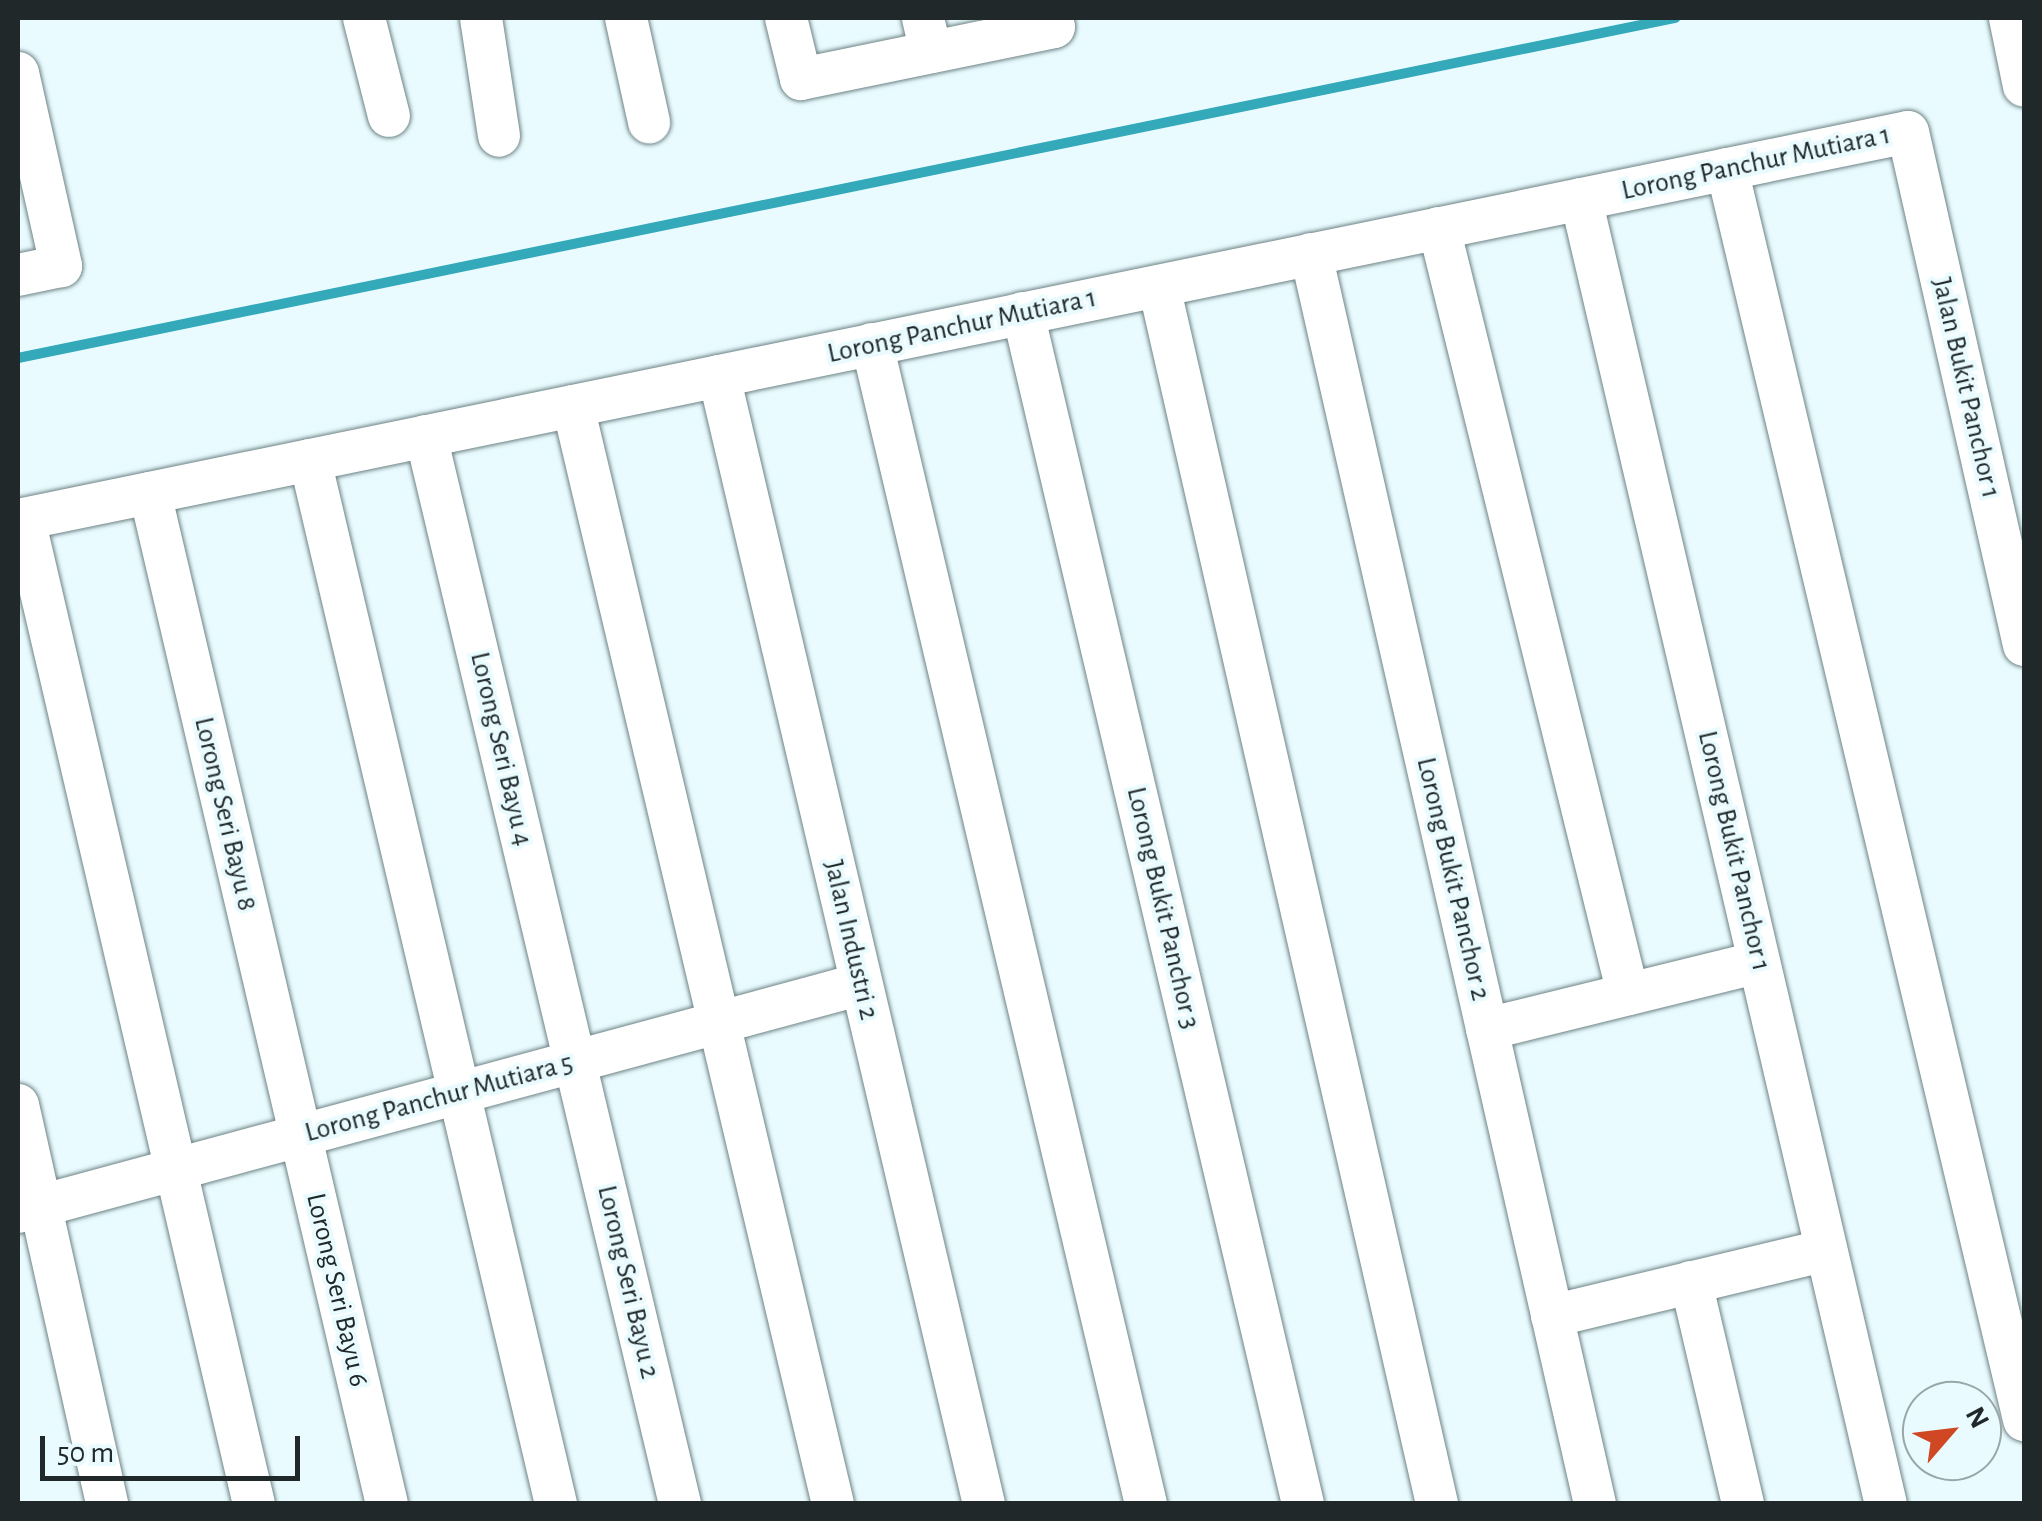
<!DOCTYPE html>
<style>
body{margin:0}
#map{position:relative;width:2042px;height:1521px;overflow:hidden;background:#e9fbfe;font-family:"Alegreya Sans",sans-serif}
div>[style]{position:absolute}
.stream>*{height:10px;margin:-5px;padding:0 5px;transform-origin:5px;border-radius:5px;background:#33a9b9}
.roads{filter:drop-shadow(0 0 2px #6e8386) drop-shadow(0 0 2px #6e8386)}
.minor>*{height:42px;margin:-21px;padding:0 21px;transform-origin:21px;border-radius:21px;background:#fff}
span{translate:-50% -50%;white-space:nowrap;text-align:center;line-height:1.15;-webkit-text-stroke:8px #e9fbfe;paint-order:stroke}
.street-label{font-size:28px;color:#20282a}
.frame{position:absolute;inset:0;border:20px solid #20282a;pointer-events:none}
.north{position:absolute;left:1902px;top:1381px;width:100px;height:100px;box-sizing:border-box;background:#e9fbfe;border:2px solid #99a7a9;border-radius:50%;rotate:62deg;font-size:28px;font-weight:700;line-height:40px;text-align:center;color:#20282a}
.north::after{content:'';display:block;margin:auto;width:35px;height:45px;background:#d04724;clip-path:polygon(50% 0,100% 100%,50% 72%,0 100%)}
.scale{position:absolute;left:40px;top:1436px;width:260px;height:45px;box-sizing:border-box;border:5px solid #20282a;border-top:0;padding-left:12px;font-size:30px;line-height:35px;white-space:nowrap;color:#20282a;-webkit-text-stroke:8px #e9fbfe;paint-order:stroke}
</style>
<div id="map">
<div class="stream">
<div style="left:18px;top:358px;width:1692px;rotate:-11.6deg"></div>
</div>
<div class="roads">
<div class="minor">
<div style="left:364px;top:18px;width:101px;rotate:75.7deg"></div>
<div style="left:481px;top:18px;width:119px;rotate:81.3deg"></div>
<div style="left:626px;top:18px;width:107px;rotate:77.5deg"></div>
<div style="left:786px;top:18px;width:63px;rotate:76.2deg"></div>
<div style="left:801px;top:79px;width:258px;rotate:-11.6deg"></div>
<div style="left:1054px;top:27px;width:9px;rotate:-103deg"></div>
<div style="left:923px;top:18px;width:35px;rotate:77deg"></div>
<div style="left:2010px;top:18px;width:69px;rotate:78.4deg"></div>
<div style="left:18px;top:73px;width:198px;rotate:77.4deg"></div>
<div style="left:61px;top:266px;width:44px;rotate:168.2deg"></div>
<div style="left:1727px;top:169px;width:1286px;rotate:76.64deg"></div>
<div style="left:1581px;top:199px;width:1340px;rotate:76.85deg"></div>
<div style="left:1439px;top:228px;width:789px;rotate:76.14deg"></div>
<div style="left:1311px;top:254px;width:1282px;rotate:77.2deg"></div>
<div style="left:1159px;top:286px;width:1249px;rotate:77.14deg"></div>
<div style="left:1023px;top:313px;width:1223px;rotate:76.77deg"></div>
<div style="left:872px;top:344px;width:1192px;rotate:76.71deg"></div>
<div style="left:719px;top:376px;width:1159px;rotate:76.78deg"></div>
<div style="left:573px;top:406px;width:1128px;rotate:76.68deg"></div>
<div style="left:426px;top:436px;width:1098px;rotate:76.62deg"></div>
<div style="left:310px;top:460px;width:1073px;rotate:76.74deg"></div>
<div style="left:150px;top:493px;width:1038px;rotate:76.81deg"></div>
<div style="left:24px;top:519px;width:1011px;rotate:76.86deg"></div>
<div style="left:18px;top:520px;width:1929px;rotate:-11.6deg"></div>
<div style="left:1908px;top:132px;width:526px;rotate:77.26deg"></div>
<div style="left:1487px;top:1029px;width:280px;rotate:-13.8deg"></div>
<div style="left:18px;top:1105px;width:409px;rotate:77.4deg"></div>
<div style="left:18px;top:1212px;width:873px;rotate:-15.13deg"></div>
<div style="left:1691px;top:1282px;width:228px;rotate:76.8deg"></div>
<div style="left:1552px;top:1316px;width:282px;rotate:-13.5deg"></div>
</div>
</div>
<div class="street-label">
<span style="left:1756px;top:163px;rotate:-12deg">Lorong Panchur Mutiara 1</span>
<span style="left:962px;top:326px;rotate:-12deg">Lorong Panchur Mutiara 1</span>
<span style="left:1966px;top:388px;rotate:77deg">Jalan Bukit Panchor 1</span>
<span style="left:501px;top:749px;rotate:77deg">Lorong Seri Bayu 4</span>
<span style="left:225px;top:814px;rotate:77deg">Lorong Seri Bayu 8</span>
<span style="left:1734px;top:851px;rotate:77deg">Lorong Bukit Panchor 1</span>
<span style="left:1453px;top:879px;rotate:77deg">Lorong Bukit Panchor 2</span>
<span style="left:1163px;top:908px;rotate:77deg">Lorong Bukit Panchor 3</span>
<span style="left:851px;top:940px;rotate:77deg">Jalan Industri 2</span>
<span style="left:439px;top:1098px;rotate:-15deg">Lorong Panchur Mutiara 5</span>
<span style="left:628px;top:1282px;rotate:77deg">Lorong Seri Bayu 2</span>
<span style="left:337px;top:1290px;rotate:77deg">Lorong Seri Bayu 6</span>
</div>
<div class="frame"></div>
<div class="north">N</div>
<div class="scale">50 m</div>
</div>
